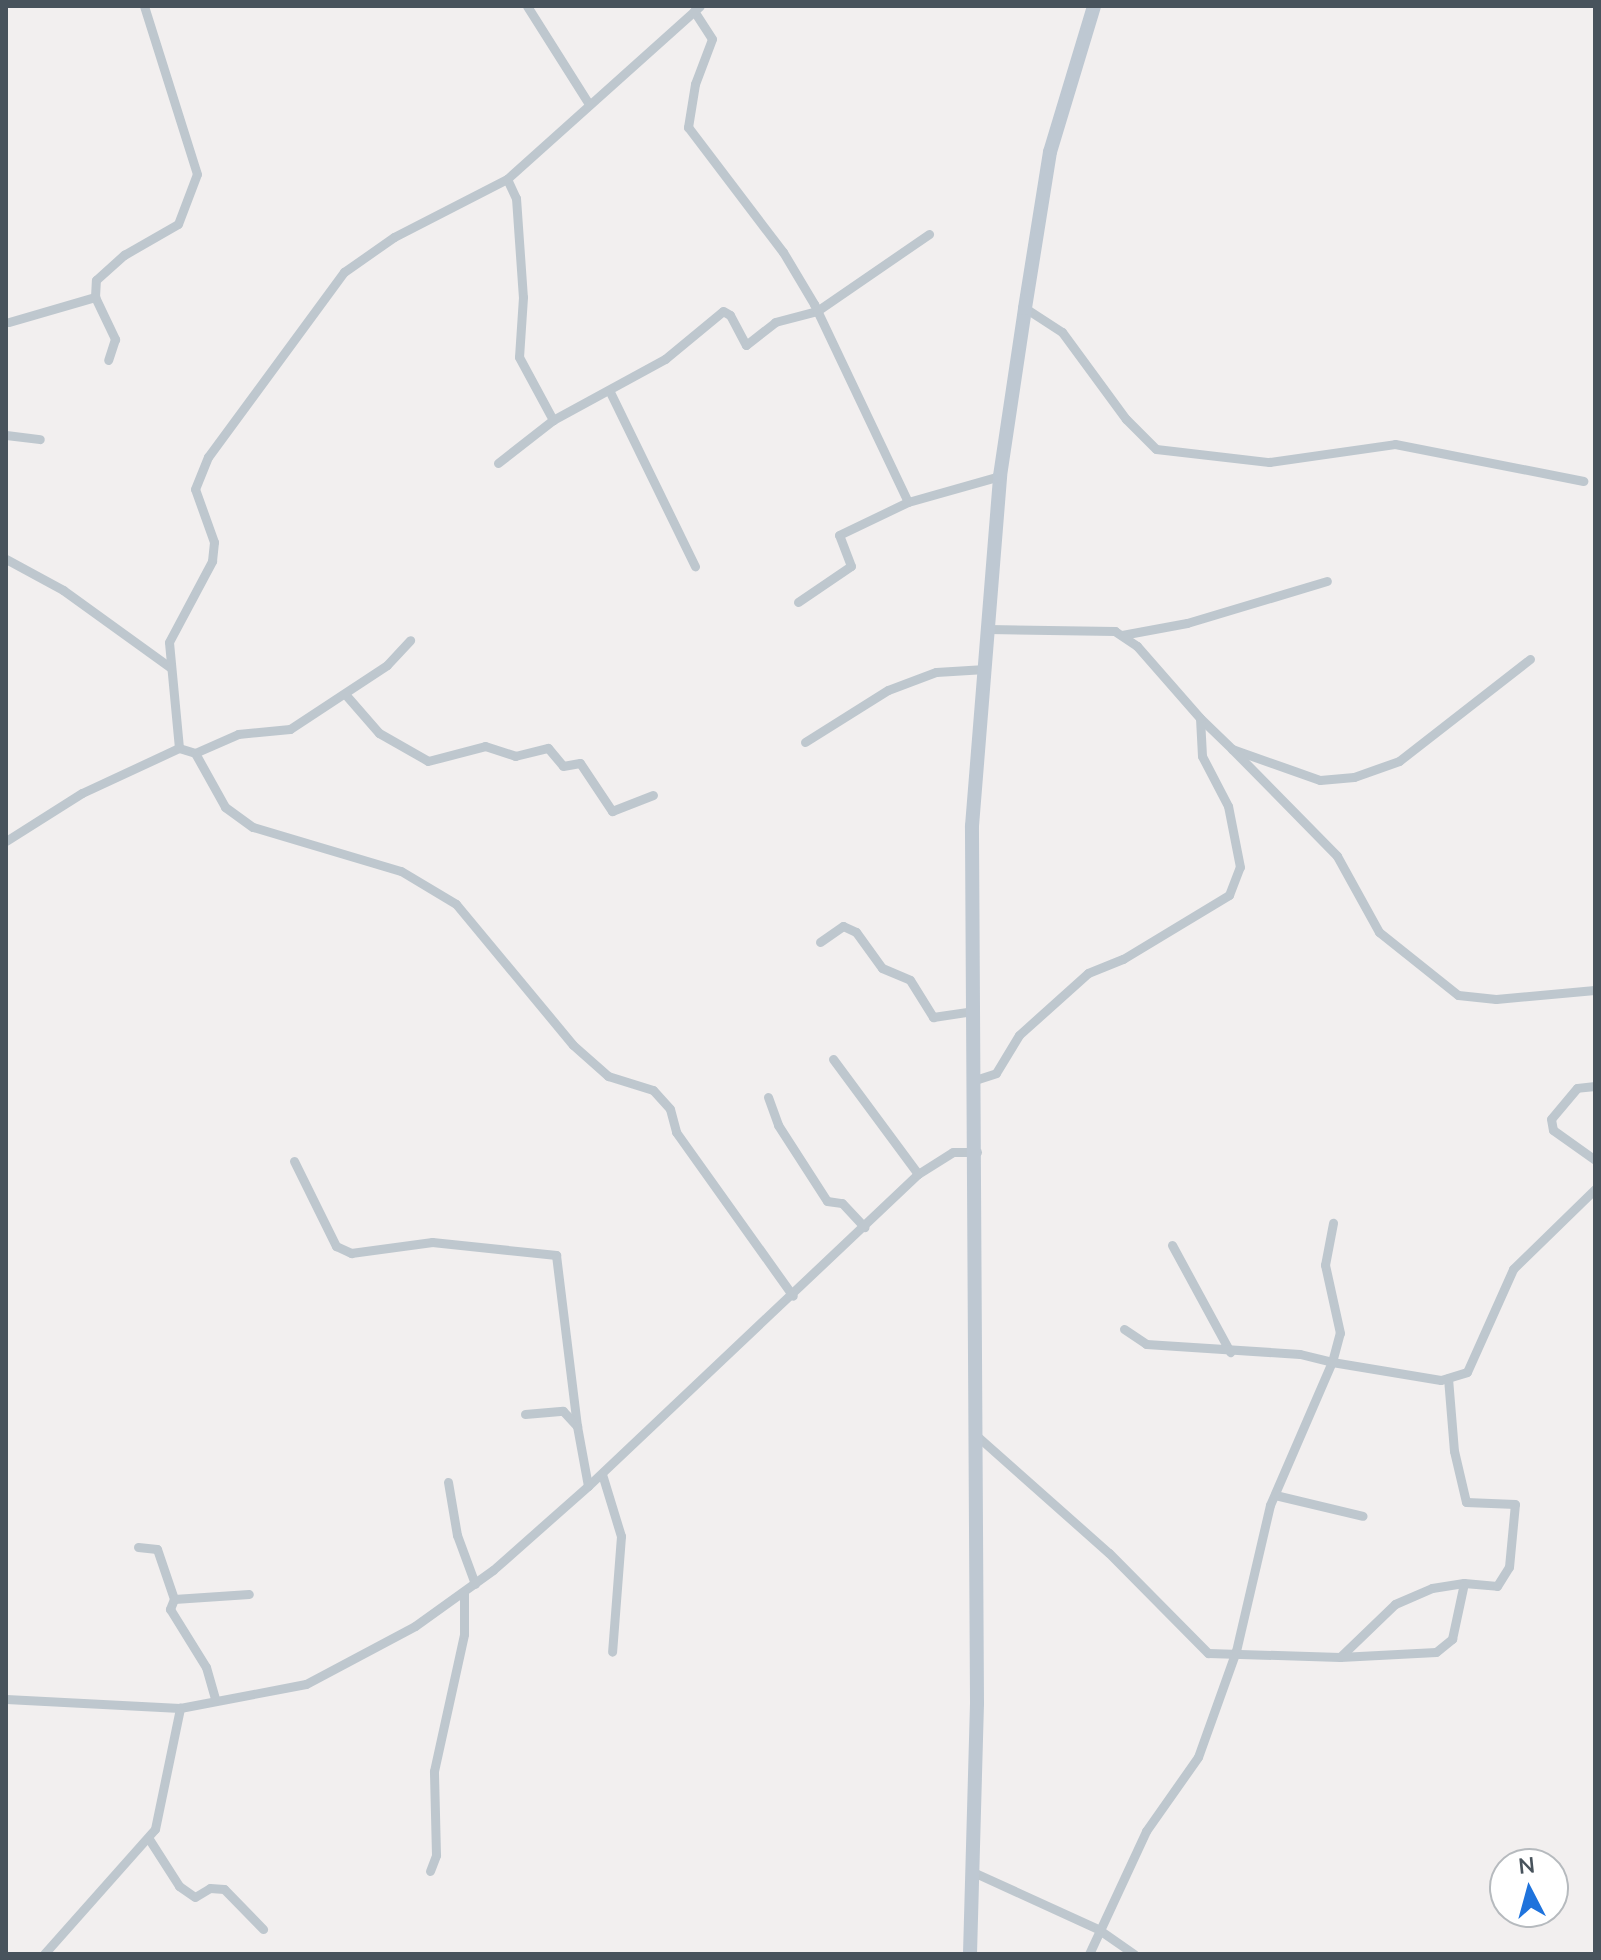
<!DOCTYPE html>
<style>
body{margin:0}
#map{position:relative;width:1601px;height:1960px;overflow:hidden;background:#f2efef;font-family:"Nunito Sans",sans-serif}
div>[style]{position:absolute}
.street>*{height:9px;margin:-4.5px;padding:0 4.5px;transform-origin:4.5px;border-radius:4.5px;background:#bec7ce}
.secondary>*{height:14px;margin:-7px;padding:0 7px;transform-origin:7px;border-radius:7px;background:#bec8d2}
span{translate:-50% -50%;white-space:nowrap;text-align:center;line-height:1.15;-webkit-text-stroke:6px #fff;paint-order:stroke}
.frame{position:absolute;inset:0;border:8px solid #48535c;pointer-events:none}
.north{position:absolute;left:1489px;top:1848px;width:80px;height:80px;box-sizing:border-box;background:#fff;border:2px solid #b6babe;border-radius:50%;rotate:354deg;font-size:22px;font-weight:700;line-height:32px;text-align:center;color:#48535c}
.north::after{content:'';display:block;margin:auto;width:28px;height:36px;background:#1f73dc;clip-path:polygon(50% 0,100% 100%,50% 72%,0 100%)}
</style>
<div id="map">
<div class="street">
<div style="left:527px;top:6px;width:116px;rotate:57.7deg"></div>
<div style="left:694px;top:11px;width:33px;rotate:57deg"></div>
<div style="left:712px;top:39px;width:48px;rotate:110.7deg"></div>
<div style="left:695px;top:84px;width:44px;rotate:99.2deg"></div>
<div style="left:688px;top:127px;width:157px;rotate:52.8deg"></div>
<div style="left:783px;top:252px;width:61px;rotate:59.2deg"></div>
<div style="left:814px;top:304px;width:219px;rotate:64.6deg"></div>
<div style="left:908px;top:502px;width:96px;rotate:-15.8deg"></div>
<div style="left:507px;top:179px;width:21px;rotate:65deg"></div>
<div style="left:516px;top:198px;width:99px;rotate:86deg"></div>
<div style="left:523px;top:297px;width:60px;rotate:93.8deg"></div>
<div style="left:519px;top:357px;width:72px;rotate:61.6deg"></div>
<div style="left:95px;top:297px;width:17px;rotate:-87deg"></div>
<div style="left:96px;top:280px;width:38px;rotate:-42deg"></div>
<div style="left:124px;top:255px;width:62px;rotate:-29.9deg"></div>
<div style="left:178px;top:224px;width:53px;rotate:-69.2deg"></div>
<div style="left:197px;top:174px;width:176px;rotate:-107.5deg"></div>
<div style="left:1025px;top:308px;width:44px;rotate:33deg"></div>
<div style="left:1062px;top:332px;width:108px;rotate:53.7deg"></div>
<div style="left:1126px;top:419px;width:42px;rotate:45deg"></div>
<div style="left:1156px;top:449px;width:114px;rotate:6.6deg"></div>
<div style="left:1269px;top:462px;width:127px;rotate:-8.1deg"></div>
<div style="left:1395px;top:444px;width:192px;rotate:11.1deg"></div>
<div style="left:9px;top:322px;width:90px;rotate:-16.2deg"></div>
<div style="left:95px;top:297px;width:47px;rotate:64.5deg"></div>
<div style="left:115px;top:339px;width:22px;rotate:108deg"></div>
<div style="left:610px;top:392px;width:194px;rotate:64deg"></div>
<div style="left:6px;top:435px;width:34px;rotate:7deg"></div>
<div style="left:498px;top:463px;width:70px;rotate:-38deg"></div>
<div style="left:553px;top:420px;width:128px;rotate:-28.6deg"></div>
<div style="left:665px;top:359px;width:75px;rotate:-39.6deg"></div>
<div style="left:723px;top:311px;width:8px;rotate:30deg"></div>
<div style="left:730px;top:315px;width:34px;rotate:62deg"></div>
<div style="left:746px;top:345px;width:37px;rotate:-38deg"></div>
<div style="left:775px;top:322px;width:43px;rotate:-14.7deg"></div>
<div style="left:817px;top:311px;width:136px;rotate:-34.5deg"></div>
<div style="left:6px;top:559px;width:65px;rotate:28.5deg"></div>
<div style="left:63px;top:590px;width:133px;rotate:35.8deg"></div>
<div style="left:798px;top:602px;width:64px;rotate:-34.2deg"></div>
<div style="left:851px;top:566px;width:33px;rotate:-111deg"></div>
<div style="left:839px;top:535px;width:76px;rotate:-25.6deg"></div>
<div style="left:1122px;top:635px;width:66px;rotate:-10.5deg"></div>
<div style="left:1187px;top:623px;width:146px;rotate:-16.7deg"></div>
<div style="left:345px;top:694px;width:52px;rotate:48.9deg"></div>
<div style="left:379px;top:733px;width:56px;rotate:29.7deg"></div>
<div style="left:428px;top:761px;width:59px;rotate:-14.7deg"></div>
<div style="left:485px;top:746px;width:32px;rotate:18deg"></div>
<div style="left:515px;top:756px;width:34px;rotate:-14deg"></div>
<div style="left:548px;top:748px;width:23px;rotate:50deg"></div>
<div style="left:563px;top:766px;width:17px;rotate:-10deg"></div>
<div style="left:580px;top:763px;width:58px;rotate:56.3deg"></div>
<div style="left:612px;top:811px;width:44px;rotate:-21.3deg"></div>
<div style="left:1200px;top:718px;width:45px;rotate:44.1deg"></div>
<div style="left:1232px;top:749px;width:93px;rotate:19.4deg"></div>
<div style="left:1320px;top:780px;width:34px;rotate:-5deg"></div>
<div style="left:1354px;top:777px;width:48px;rotate:-19.6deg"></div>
<div style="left:1399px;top:761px;width:166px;rotate:-37.9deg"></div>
<div style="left:805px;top:742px;width:98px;rotate:-32.1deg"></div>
<div style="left:888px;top:690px;width:51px;rotate:-20.6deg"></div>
<div style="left:936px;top:672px;width:49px;rotate:-3.5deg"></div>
<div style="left:179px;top:748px;width:17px;rotate:17deg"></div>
<div style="left:195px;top:753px;width:47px;rotate:-23.8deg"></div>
<div style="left:238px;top:734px;width:52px;rotate:-5.5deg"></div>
<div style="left:290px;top:729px;width:116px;rotate:-33.4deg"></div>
<div style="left:387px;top:665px;width:34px;rotate:-47deg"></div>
<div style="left:1232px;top:749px;width:150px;rotate:45.5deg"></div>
<div style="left:1337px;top:856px;width:87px;rotate:61.1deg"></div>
<div style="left:1379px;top:932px;width:101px;rotate:38.6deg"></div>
<div style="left:1458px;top:995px;width:38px;rotate:6deg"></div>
<div style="left:1496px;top:999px;width:99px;rotate:-5.2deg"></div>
<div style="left:195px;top:753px;width:62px;rotate:60.9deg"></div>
<div style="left:225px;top:807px;width:34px;rotate:36deg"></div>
<div style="left:253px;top:827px;width:154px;rotate:16.6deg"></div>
<div style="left:401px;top:871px;width:64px;rotate:31deg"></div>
<div style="left:456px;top:904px;width:183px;rotate:50.3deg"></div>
<div style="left:573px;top:1045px;width:47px;rotate:41.5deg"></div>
<div style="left:608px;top:1076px;width:47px;rotate:17.3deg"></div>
<div style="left:653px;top:1090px;width:25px;rotate:48deg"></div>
<div style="left:670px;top:1109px;width:24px;rotate:75deg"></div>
<div style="left:676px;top:1132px;width:201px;rotate:54.5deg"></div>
<div style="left:6px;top:841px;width:90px;rotate:-32.3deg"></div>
<div style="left:82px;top:793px;width:107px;rotate:-24.9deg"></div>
<div style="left:179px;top:748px;width:106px;rotate:-95.4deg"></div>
<div style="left:169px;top:642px;width:92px;rotate:-62deg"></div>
<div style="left:212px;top:561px;width:19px;rotate:-84deg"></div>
<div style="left:214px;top:542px;width:56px;rotate:-109.7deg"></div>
<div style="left:195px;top:489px;width:35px;rotate:-68deg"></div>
<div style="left:208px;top:457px;width:230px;rotate:-53.7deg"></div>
<div style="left:344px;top:272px;width:61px;rotate:-35deg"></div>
<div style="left:394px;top:237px;width:127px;rotate:-27.2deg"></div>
<div style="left:507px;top:179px;width:259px;rotate:-41.9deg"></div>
<div style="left:820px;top:942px;width:28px;rotate:-35deg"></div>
<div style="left:843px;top:926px;width:14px;rotate:25deg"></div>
<div style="left:856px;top:932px;width:44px;rotate:54.2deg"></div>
<div style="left:882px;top:968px;width:30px;rotate:23deg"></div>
<div style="left:910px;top:980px;width:44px;rotate:58.1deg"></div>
<div style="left:933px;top:1017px;width:40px;rotate:-8.5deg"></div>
<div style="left:833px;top:1059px;width:143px;rotate:53.5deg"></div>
<div style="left:975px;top:1080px;width:22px;rotate:-18deg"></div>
<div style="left:996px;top:1073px;width:44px;rotate:-58.8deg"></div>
<div style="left:1019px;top:1035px;width:93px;rotate:-41.9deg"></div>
<div style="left:1088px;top:973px;width:38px;rotate:-22deg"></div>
<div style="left:1123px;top:959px;width:124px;rotate:-31.1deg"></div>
<div style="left:1229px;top:895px;width:30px;rotate:-69deg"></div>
<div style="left:1240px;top:867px;width:62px;rotate:-101.1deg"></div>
<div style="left:1228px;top:806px;width:56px;rotate:-117.5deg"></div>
<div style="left:1202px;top:756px;width:38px;rotate:-93deg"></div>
<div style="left:1200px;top:718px;width:96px;rotate:-131.2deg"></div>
<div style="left:1137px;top:646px;width:27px;rotate:-146deg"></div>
<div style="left:1115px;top:631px;width:127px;rotate:-179.1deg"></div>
<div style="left:1595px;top:1086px;width:18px;rotate:174deg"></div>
<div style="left:1577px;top:1088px;width:40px;rotate:130deg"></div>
<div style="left:1551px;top:1119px;width:11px;rotate:80deg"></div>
<div style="left:1553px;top:1130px;width:52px;rotate:35.5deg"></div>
<div style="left:768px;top:1097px;width:30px;rotate:70deg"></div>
<div style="left:778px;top:1125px;width:90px;rotate:57.2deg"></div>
<div style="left:827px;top:1201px;width:15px;rotate:8deg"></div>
<div style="left:842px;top:1203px;width:33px;rotate:47deg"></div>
<div style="left:294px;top:1161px;width:95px;rotate:63.7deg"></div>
<div style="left:336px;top:1246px;width:17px;rotate:25deg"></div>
<div style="left:351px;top:1253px;width:82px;rotate:-7.7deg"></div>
<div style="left:432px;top:1242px;width:125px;rotate:6deg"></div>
<div style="left:556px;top:1255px;width:172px;rotate:83deg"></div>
<div style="left:1172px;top:1245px;width:122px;rotate:61.5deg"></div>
<div style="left:1124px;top:1329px;width:27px;rotate:34deg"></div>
<div style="left:1146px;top:1344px;width:154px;rotate:3.7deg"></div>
<div style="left:1300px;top:1354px;width:33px;rotate:14deg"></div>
<div style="left:1332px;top:1362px;width:30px;rotate:-75deg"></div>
<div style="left:1340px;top:1333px;width:70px;rotate:-102.4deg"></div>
<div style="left:1325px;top:1265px;width:43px;rotate:-79.2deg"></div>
<div style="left:525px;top:1414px;width:38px;rotate:-5deg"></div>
<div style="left:563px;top:1411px;width:21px;rotate:47deg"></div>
<div style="left:577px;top:1426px;width:61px;rotate:79.6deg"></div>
<div style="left:977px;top:1436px;width:176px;rotate:41.6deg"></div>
<div style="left:1109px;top:1553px;width:141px;rotate:45.3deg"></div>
<div style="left:1208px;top:1653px;width:132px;rotate:1.7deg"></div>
<div style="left:1340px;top:1657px;width:76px;rotate:-43.9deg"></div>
<div style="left:1395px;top:1604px;width:40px;rotate:-23.4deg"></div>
<div style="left:1432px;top:1588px;width:32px;rotate:-9deg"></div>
<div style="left:1464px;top:1583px;width:33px;rotate:5deg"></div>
<div style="left:1497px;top:1586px;width:22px;rotate:-58deg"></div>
<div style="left:1509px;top:1567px;width:63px;rotate:-84.6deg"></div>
<div style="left:1515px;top:1504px;width:49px;rotate:-177.7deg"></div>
<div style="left:1466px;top:1502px;width:52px;rotate:-103.2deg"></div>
<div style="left:1454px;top:1451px;width:73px;rotate:-94.7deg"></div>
<div style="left:602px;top:1474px;width:65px;rotate:73deg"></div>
<div style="left:621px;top:1536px;width:116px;rotate:94.4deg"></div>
<div style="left:448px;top:1482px;width:54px;rotate:80.4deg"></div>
<div style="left:457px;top:1535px;width:52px;rotate:69.8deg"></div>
<div style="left:1275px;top:1495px;width:90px;rotate:13.4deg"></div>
<div style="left:138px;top:1547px;width:19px;rotate:6deg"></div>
<div style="left:157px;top:1549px;width:53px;rotate:71.2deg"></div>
<div style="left:174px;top:1599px;width:11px;rotate:112deg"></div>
<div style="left:170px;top:1609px;width:68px;rotate:58.2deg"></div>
<div style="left:206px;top:1667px;width:35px;rotate:74deg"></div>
<div style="left:174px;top:1599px;width:75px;rotate:-3.8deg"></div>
<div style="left:1340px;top:1657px;width:96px;rotate:-3deg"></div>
<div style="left:1436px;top:1652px;width:21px;rotate:-39deg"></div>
<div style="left:1452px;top:1639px;width:57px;rotate:-77.9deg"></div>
<div style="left:6px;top:1699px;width:174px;rotate:3deg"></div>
<div style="left:180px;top:1708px;width:128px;rotate:-10.8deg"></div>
<div style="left:306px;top:1684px;width:123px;rotate:-28deg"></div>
<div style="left:415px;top:1626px;width:96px;rotate:-35.7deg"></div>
<div style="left:493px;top:1570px;width:127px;rotate:-41.5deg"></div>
<div style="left:588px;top:1486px;width:454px;rotate:-43.4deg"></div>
<div style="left:918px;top:1174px;width:41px;rotate:-32.2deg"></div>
<div style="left:953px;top:1152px;width:24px"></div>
<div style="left:149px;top:1839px;width:56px;rotate:57.4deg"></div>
<div style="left:179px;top:1886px;width:19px;rotate:35deg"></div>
<div style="left:195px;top:1897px;width:17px;rotate:-31deg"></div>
<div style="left:210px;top:1888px;width:14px;rotate:4deg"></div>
<div style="left:224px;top:1889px;width:56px;rotate:45.7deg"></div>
<div style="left:430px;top:1871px;width:17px;rotate:-69deg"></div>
<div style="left:436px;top:1855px;width:84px;rotate:-91.4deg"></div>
<div style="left:434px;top:1771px;width:140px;rotate:-77.6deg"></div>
<div style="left:464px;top:1634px;width:42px;rotate:-90deg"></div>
<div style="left:973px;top:1872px;width:137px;rotate:24.5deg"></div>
<div style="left:1098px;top:1929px;width:44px;rotate:34.8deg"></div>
<div style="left:44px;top:1954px;width:167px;rotate:-48.4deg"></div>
<div style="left:155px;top:1829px;width:124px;rotate:-78.3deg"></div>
<div style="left:1089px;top:1954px;width:136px;rotate:-65.1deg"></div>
<div style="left:1146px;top:1831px;width:90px;rotate:-54.9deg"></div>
<div style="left:1198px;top:1757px;width:113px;rotate:-70.3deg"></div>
<div style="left:1236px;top:1651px;width:150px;rotate:-76.9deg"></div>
<div style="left:1270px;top:1505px;width:156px;rotate:-66.6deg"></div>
<div style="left:1332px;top:1362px;width:110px;rotate:9.4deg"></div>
<div style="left:1441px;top:1380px;width:27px;rotate:-17deg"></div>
<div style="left:1467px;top:1372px;width:113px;rotate:-65.9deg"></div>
<div style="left:1513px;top:1269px;width:115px;rotate:-44.3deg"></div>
</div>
<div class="secondary">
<div style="left:970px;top:1954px;width:251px;rotate:-88.4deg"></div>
<div style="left:977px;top:1703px;width:877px;rotate:-90.33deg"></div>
<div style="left:972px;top:826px;width:351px;rotate:-85.4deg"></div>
<div style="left:1000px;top:476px;width:170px;rotate:-81.5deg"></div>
<div style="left:1025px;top:308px;width:158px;rotate:-80.9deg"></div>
<div style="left:1050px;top:152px;width:152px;rotate:-73.2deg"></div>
</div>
<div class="frame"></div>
<div class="north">N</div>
</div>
